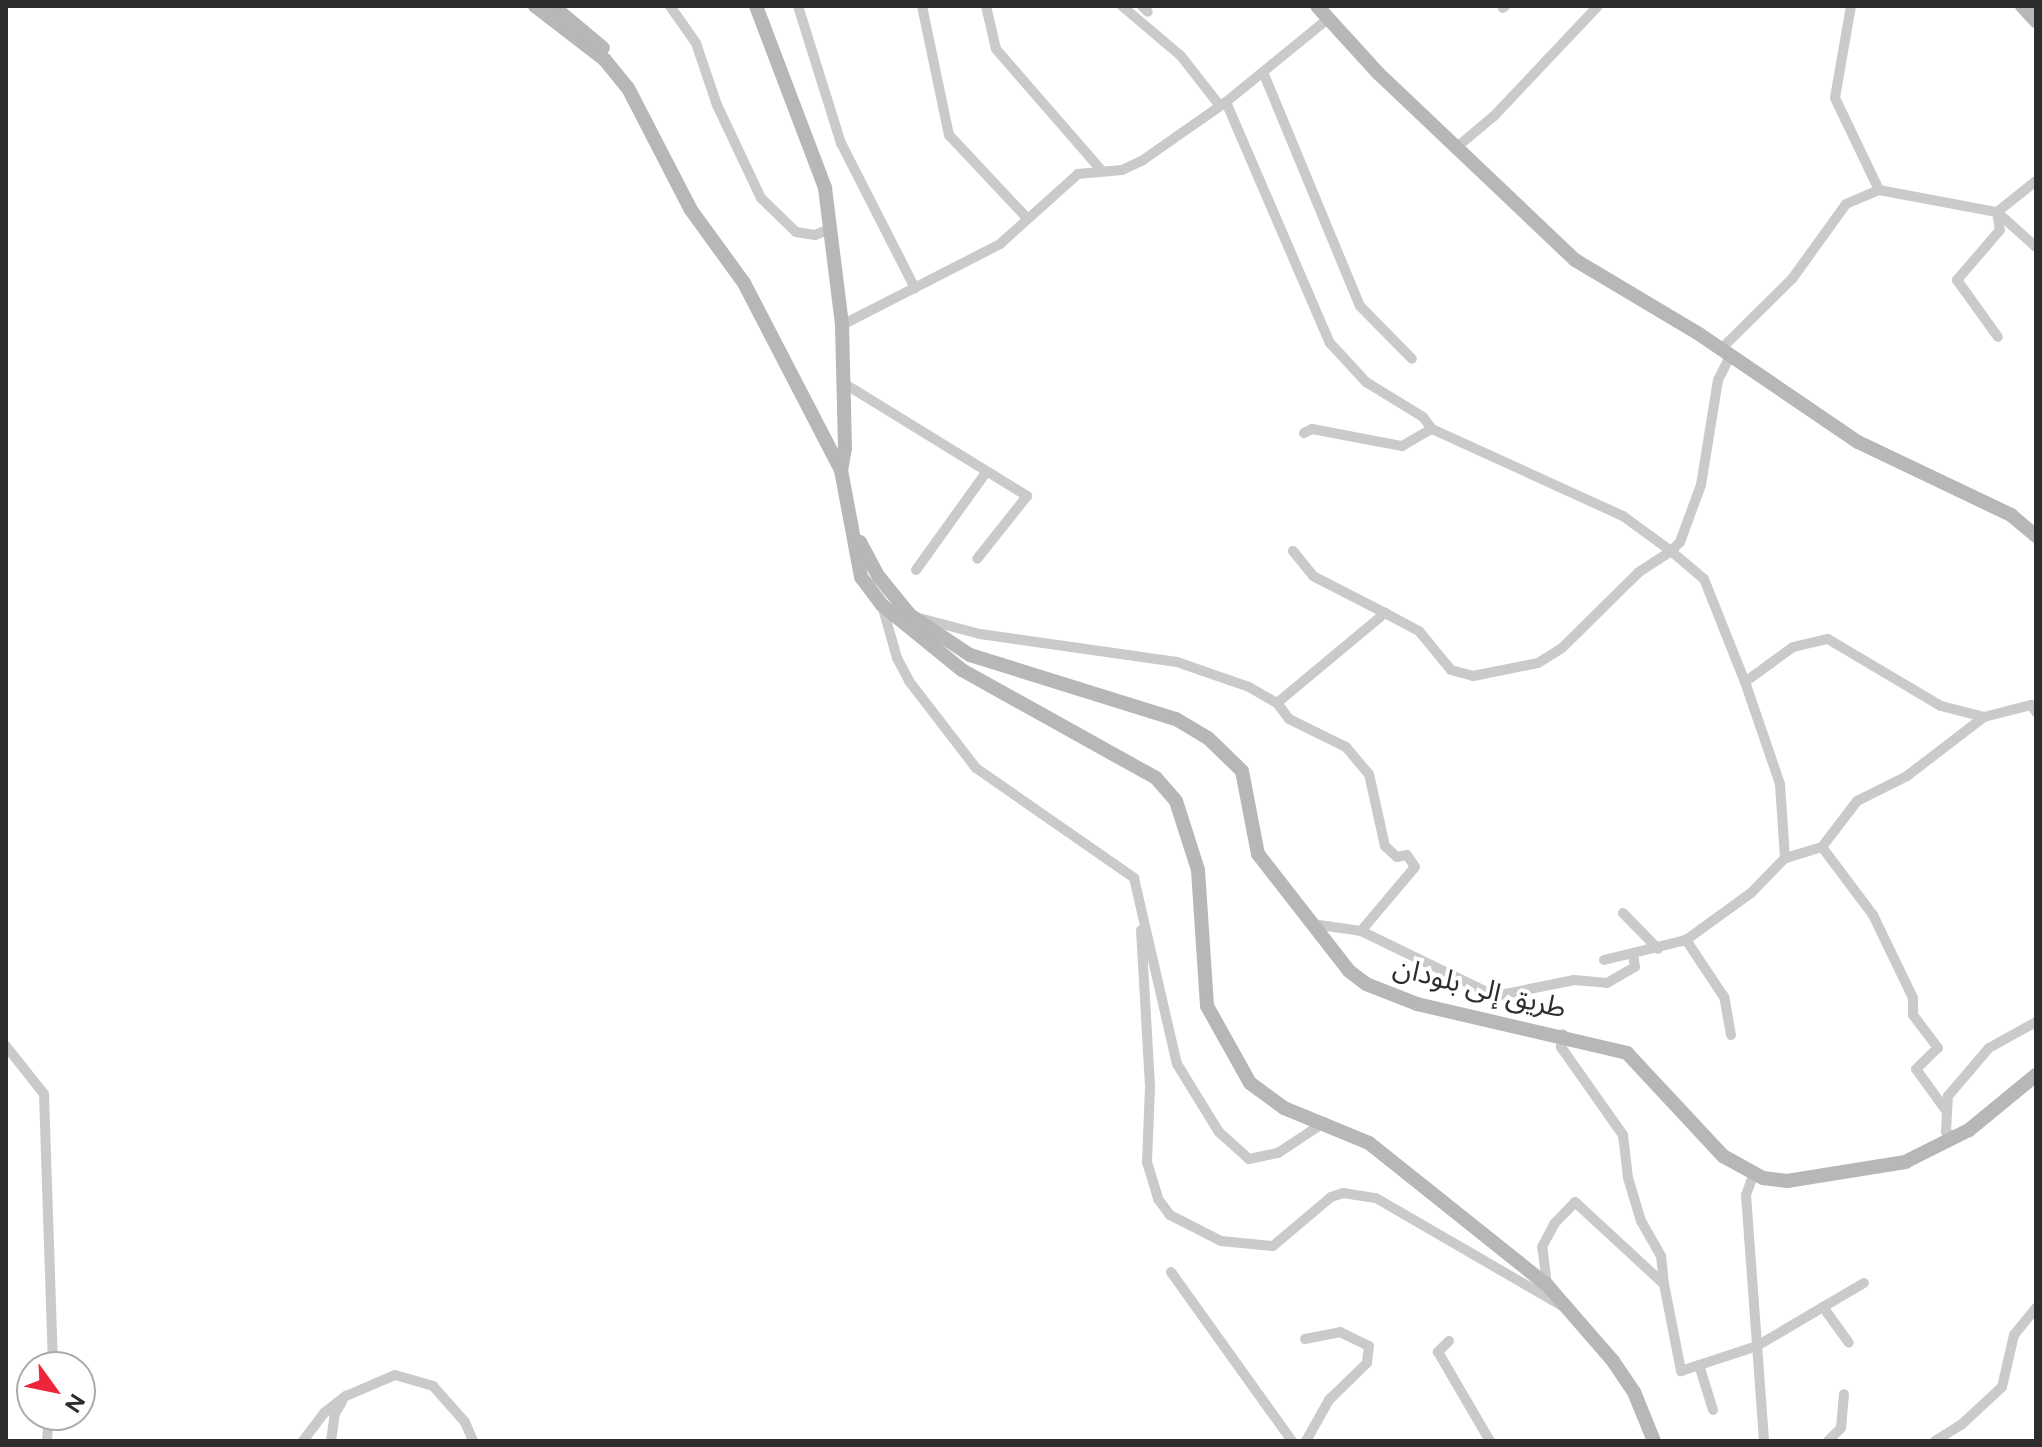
<!DOCTYPE html>
<meta charset="utf-8">
<style>
body{margin:0}
#map{position:relative;width:2042px;height:1447px;overflow:hidden;background:#fff;font-family:Figtree,"Noto Sans Arabic",sans-serif}
div>[style]{position:absolute}
.street>*{height:10px;margin:-5px;padding:0 5px;transform-origin:5px;border-radius:5px;background:#cacaca}
.secondary>*{height:14px;margin:-7px;padding:0 7px;transform-origin:7px;border-radius:7px;background:#b7b7b7}
span{translate:-50% -50%;white-space:nowrap;text-align:center;line-height:1.15;-webkit-text-stroke:8px #fff;paint-order:stroke}
.street-label{font-size:28px;color:#2d2d2d}
.frame{position:absolute;inset:0;border:8px solid #2d2d2d;pointer-events:none}
.north{position:absolute;left:16px;top:1351px;width:80px;height:80px;box-sizing:border-box;background:#fff;border:2px solid #ababab;border-radius:50%;rotate:123deg;font-size:22px;font-weight:700;line-height:32px;text-align:center;color:#2d2d2d}
.north::after{content:'';display:block;margin:auto;width:28px;height:36px;background:#ef243a;clip-path:polygon(50% 0,100% 100%,50% 72%,0 100%)}
</style>
<div id="map">
<div class="street">
<div style="left:670px;top:6px;width:45px;rotate:54.9deg"></div>
<div style="left:696px;top:43px;width:65px;rotate:71.3deg"></div>
<div style="left:717px;top:105px;width:103px;rotate:64.7deg"></div>
<div style="left:761px;top:198px;width:49px;rotate:44.2deg"></div>
<div style="left:796px;top:232px;width:19px;rotate:9deg"></div>
<div style="left:815px;top:235px;width:16px;rotate:-22deg"></div>
<div style="left:798px;top:6px;width:144px;rotate:72.6deg"></div>
<div style="left:841px;top:143px;width:163px;rotate:63deg"></div>
<div style="left:922px;top:6px;width:132px;rotate:78.2deg"></div>
<div style="left:949px;top:135px;width:114px;rotate:46.8deg"></div>
<div style="left:986px;top:6px;width:44px;rotate:76.9deg"></div>
<div style="left:996px;top:49px;width:160px;rotate:49deg"></div>
<div style="left:1122px;top:6px;width:77px;rotate:40.3deg"></div>
<div style="left:1181px;top:56px;width:63px;rotate:52deg"></div>
<div style="left:1142px;top:6px;width:8px;rotate:45deg"></div>
<div style="left:1851px;top:6px;width:93px;rotate:99.9deg"></div>
<div style="left:1835px;top:98px;width:102px;rotate:64.4deg"></div>
<div style="left:1503px;top:8px;width:3px;rotate:-45deg"></div>
<div style="left:1263px;top:72px;width:253px;rotate:67.5deg"></div>
<div style="left:1360px;top:306px;width:74px;rotate:45.5deg"></div>
<div style="left:1226px;top:102px;width:262px;rotate:66.7deg"></div>
<div style="left:1330px;top:343px;width:53px;rotate:47.3deg"></div>
<div style="left:1366px;top:382px;width:67px;rotate:31.6deg"></div>
<div style="left:1423px;top:417px;width:15px;rotate:53deg"></div>
<div style="left:1457px;top:147px;width:48px;rotate:-40deg"></div>
<div style="left:1494px;top:116px;width:151px;rotate:-46.6deg"></div>
<div style="left:2036px;top:181px;width:50px;rotate:141.5deg"></div>
<div style="left:1997px;top:212px;width:52px;rotate:41.9deg"></div>
<div style="left:842px;top:325px;width:178px;rotate:-27.1deg"></div>
<div style="left:1000px;top:244px;width:105px;rotate:-41.9deg"></div>
<div style="left:1078px;top:174px;width:44px;rotate:-5.2deg"></div>
<div style="left:1122px;top:170px;width:23px;rotate:-25deg"></div>
<div style="left:1143px;top:160px;width:101px;rotate:-34.9deg"></div>
<div style="left:1226px;top:102px;width:133px;rotate:-39.2deg"></div>
<div style="left:1721px;top:349px;width:100px;rotate:-44.6deg"></div>
<div style="left:1792px;top:279px;width:92px;rotate:-54.2deg"></div>
<div style="left:1846px;top:204px;width:36px;rotate:-23deg"></div>
<div style="left:1879px;top:190px;width:120px;rotate:10.6deg"></div>
<div style="left:1997px;top:212px;width:18px;rotate:81deg"></div>
<div style="left:2000px;top:230px;width:66px;rotate:130.7deg"></div>
<div style="left:1957px;top:280px;width:70px;rotate:54.3deg"></div>
<div style="left:845px;top:384px;width:214px;rotate:31.6deg"></div>
<div style="left:1027px;top:496px;width:80px;rotate:128.4deg"></div>
<div style="left:1304px;top:433px;width:9px;rotate:-27deg"></div>
<div style="left:1312px;top:429px;width:92px;rotate:10.7deg"></div>
<div style="left:1402px;top:446px;width:34px;rotate:-30deg"></div>
<div style="left:1432px;top:429px;width:210px;rotate:24.5deg"></div>
<div style="left:1623px;top:516px;width:59px;rotate:36.1deg"></div>
<div style="left:1671px;top:551px;width:13px;rotate:-45deg"></div>
<div style="left:1680px;top:542px;width:61px;rotate:-69.8deg"></div>
<div style="left:1701px;top:485px;width:106px;rotate:-80.8deg"></div>
<div style="left:1718px;top:380px;width:25px;rotate:-63deg"></div>
<div style="left:1293px;top:551px;width:32px;rotate:51deg"></div>
<div style="left:1313px;top:576px;width:81px;rotate:27.2deg"></div>
<div style="left:916px;top:570px;width:118px;rotate:-54.3deg"></div>
<div style="left:882px;top:605px;width:55px;rotate:74.2deg"></div>
<div style="left:897px;top:658px;width:26px;rotate:62deg"></div>
<div style="left:909px;top:681px;width:110px;rotate:52.4deg"></div>
<div style="left:976px;top:768px;width:193px;rotate:34.8deg"></div>
<div style="left:1134px;top:878px;width:191px;rotate:77deg"></div>
<div style="left:1177px;top:1064px;width:80px;rotate:58.3deg"></div>
<div style="left:1219px;top:1132px;width:40px;rotate:42deg"></div>
<div style="left:1249px;top:1159px;width:30px;rotate:-12deg"></div>
<div style="left:1278px;top:1153px;width:56px;rotate:-33.4deg"></div>
<div style="left:919px;top:618px;width:63px;rotate:14.7deg"></div>
<div style="left:980px;top:634px;width:199px;rotate:8.1deg"></div>
<div style="left:1177px;top:662px;width:76px;rotate:19.1deg"></div>
<div style="left:1249px;top:687px;width:32px;rotate:30deg"></div>
<div style="left:1277px;top:703px;width:20px;rotate:53deg"></div>
<div style="left:1289px;top:719px;width:64px;rotate:26.2deg"></div>
<div style="left:1346px;top:747px;width:35px;rotate:50deg"></div>
<div style="left:1369px;top:774px;width:74px;rotate:77.5deg"></div>
<div style="left:1385px;top:846px;width:16px;rotate:43deg"></div>
<div style="left:1397px;top:857px;width:10px;rotate:-11deg"></div>
<div style="left:1407px;top:855px;width:14px;rotate:56deg"></div>
<div style="left:1415px;top:867px;width:84px;rotate:130.2deg"></div>
<div style="left:1277px;top:703px;width:141px;rotate:-39.8deg"></div>
<div style="left:1385px;top:613px;width:38px;rotate:28deg"></div>
<div style="left:1419px;top:631px;width:50px;rotate:50.6deg"></div>
<div style="left:1451px;top:670px;width:23px;rotate:15deg"></div>
<div style="left:1473px;top:676px;width:66px;rotate:-11.3deg"></div>
<div style="left:1538px;top:663px;width:28px;rotate:-32deg"></div>
<div style="left:1562px;top:648px;width:108px;rotate:-44.6deg"></div>
<div style="left:1639px;top:572px;width:38px;rotate:-33deg"></div>
<div style="left:1671px;top:551px;width:43px;rotate:40.3deg"></div>
<div style="left:1704px;top:579px;width:111px;rotate:68.3deg"></div>
<div style="left:1822px;top:847px;width:39px;rotate:163deg"></div>
<div style="left:1785px;top:858px;width:74px;rotate:-93.9deg"></div>
<div style="left:1780px;top:784px;width:108px;rotate:-108.9deg"></div>
<div style="left:1745px;top:682px;width:59px;rotate:-36.1deg"></div>
<div style="left:1793px;top:647px;width:36px;rotate:-13deg"></div>
<div style="left:1828px;top:639px;width:131px;rotate:30.7deg"></div>
<div style="left:1941px;top:706px;width:44px;rotate:14.3deg"></div>
<div style="left:1623px;top:913px;width:50px;rotate:45.8deg"></div>
<div style="left:1312px;top:924px;width:49px;rotate:8.1deg"></div>
<div style="left:1361px;top:931px;width:149px;rotate:25.9deg"></div>
<div style="left:1495px;top:996px;width:81px;rotate:-11.4deg"></div>
<div style="left:1574px;top:980px;width:33px;rotate:5deg"></div>
<div style="left:1607px;top:983px;width:32px;rotate:-30deg"></div>
<div style="left:1635px;top:967px;width:12px;rotate:-99deg"></div>
<div style="left:1141px;top:930px;width:157px;rotate:86.7deg"></div>
<div style="left:1150px;top:1087px;width:75px;rotate:92.3deg"></div>
<div style="left:1147px;top:1162px;width:39px;rotate:73deg"></div>
<div style="left:1158px;top:1199px;width:20px;rotate:53deg"></div>
<div style="left:1170px;top:1215px;width:57px;rotate:27deg"></div>
<div style="left:1221px;top:1241px;width:52px;rotate:5.5deg"></div>
<div style="left:1273px;top:1246px;width:76px;rotate:-40.2deg"></div>
<div style="left:1331px;top:1197px;width:13px;rotate:-18deg"></div>
<div style="left:1343px;top:1193px;width:33px;rotate:9deg"></div>
<div style="left:1376px;top:1198px;width:220px;rotate:30.1deg"></div>
<div style="left:1604px;top:960px;width:84px;rotate:-13.7deg"></div>
<div style="left:1731px;top:1035px;width:39px;rotate:-100deg"></div>
<div style="left:1724px;top:997px;width:69px;rotate:-123.7deg"></div>
<div style="left:1686px;top:940px;width:80px;rotate:-35.9deg"></div>
<div style="left:1751px;top:893px;width:49px;rotate:-45.8deg"></div>
<div style="left:6px;top:1046px;width:61px;rotate:51.6deg"></div>
<div style="left:44px;top:1094px;width:273px;rotate:88.1deg"></div>
<div style="left:1945px;top:1109px;width:49px;rotate:-125.9deg"></div>
<div style="left:1916px;top:1069px;width:30px;rotate:-44deg"></div>
<div style="left:1938px;top:1048px;width:41px;rotate:-127.1deg"></div>
<div style="left:1913px;top:1015px;width:17px;rotate:-90deg"></div>
<div style="left:1913px;top:998px;width:92px;rotate:-115.7deg"></div>
<div style="left:1873px;top:915px;width:85px;rotate:-126.9deg"></div>
<div style="left:1822px;top:847px;width:58px;rotate:-52.7deg"></div>
<div style="left:1857px;top:801px;width:56px;rotate:-26.6deg"></div>
<div style="left:1907px;top:776px;width:97px;rotate:-37.5deg"></div>
<div style="left:1984px;top:717px;width:49px;rotate:-14.3deg"></div>
<div style="left:2031px;top:705px;width:9px;rotate:54deg"></div>
<div style="left:1955px;top:1138px;width:11px;rotate:-146deg"></div>
<div style="left:1946px;top:1132px;width:36px;rotate:-87deg"></div>
<div style="left:1948px;top:1096px;width:63px;rotate:-49.5deg"></div>
<div style="left:1989px;top:1048px;width:54px;rotate:-29deg"></div>
<div style="left:1754px;top:1173px;width:23px;rotate:110deg"></div>
<div style="left:1746px;top:1195px;width:247px;rotate:85.8deg"></div>
<div style="left:1171px;top:1272px;width:208px;rotate:54.4deg"></div>
<div style="left:1664px;top:1284px;width:89px;rotate:78.9deg"></div>
<div style="left:1681px;top:1371px;width:80px;rotate:-18.2deg"></div>
<div style="left:1757px;top:1346px;width:124px;rotate:-30.5deg"></div>
<div style="left:1547px;top:1285px;width:38px;rotate:-97deg"></div>
<div style="left:1542px;top:1247px;width:26px;rotate:-62deg"></div>
<div style="left:1554px;top:1224px;width:30px;rotate:-46deg"></div>
<div style="left:1575px;top:1202px;width:121px;rotate:42.7deg"></div>
<div style="left:1664px;top:1284px;width:28px;rotate:-96deg"></div>
<div style="left:1661px;top:1256px;width:40px;rotate:-119.7deg"></div>
<div style="left:1641px;top:1221px;width:45px;rotate:-106.8deg"></div>
<div style="left:1628px;top:1178px;width:43px;rotate:-96.6deg"></div>
<div style="left:1623px;top:1135px;width:108px;rotate:-125.2deg"></div>
<div style="left:1561px;top:1047px;width:13px;rotate:-81deg"></div>
<div style="left:1823px;top:1307px;width:44px;rotate:54.2deg"></div>
<div style="left:1305px;top:1339px;width:36px;rotate:-11deg"></div>
<div style="left:1340px;top:1332px;width:32px;rotate:26deg"></div>
<div style="left:1369px;top:1346px;width:17px;rotate:97deg"></div>
<div style="left:1367px;top:1363px;width:53px;rotate:135.8deg"></div>
<div style="left:1329px;top:1400px;width:47px;rotate:119.3deg"></div>
<div style="left:1449px;top:1341px;width:16px;rotate:135deg"></div>
<div style="left:1438px;top:1352px;width:103px;rotate:59.7deg"></div>
<div style="left:1699px;top:1365px;width:47px;rotate:72.7deg"></div>
<div style="left:47px;top:1441px;width:26px;rotate:-86deg"></div>
<div style="left:303px;top:1441px;width:35px;rotate:-53deg"></div>
<div style="left:324px;top:1413px;width:28px;rotate:-38deg"></div>
<div style="left:346px;top:1396px;width:53px;rotate:-23.2deg"></div>
<div style="left:395px;top:1375px;width:40px;rotate:16deg"></div>
<div style="left:433px;top:1386px;width:48px;rotate:48.4deg"></div>
<div style="left:465px;top:1422px;width:21px;rotate:67deg"></div>
<div style="left:331px;top:1441px;width:28px;rotate:-82deg"></div>
<div style="left:335px;top:1413px;width:13px;rotate:-58deg"></div>
<div style="left:1828px;top:1441px;width:18px;rotate:-45deg"></div>
<div style="left:1841px;top:1428px;width:34px;rotate:-85deg"></div>
<div style="left:1935px;top:1441px;width:31px;rotate:-32deg"></div>
<div style="left:1961px;top:1425px;width:56px;rotate:-42.8deg"></div>
<div style="left:2002px;top:1387px;width:53px;rotate:-77deg"></div>
<div style="left:2014px;top:1335px;width:35px;rotate:-51deg"></div>
</div>
<div class="secondary">
<div style="left:535px;top:6px;width:88px;rotate:37.6deg"></div>
<div style="left:605px;top:60px;width:36px;rotate:51deg"></div>
<div style="left:628px;top:88px;width:137px;rotate:62.7deg"></div>
<div style="left:691px;top:210px;width:90px;rotate:54deg"></div>
<div style="left:744px;top:283px;width:211px;rotate:62.6deg"></div>
<div style="left:841px;top:470px;width:109px;rotate:79.4deg"></div>
<div style="left:861px;top:577px;width:35px;rotate:53deg"></div>
<div style="left:882px;top:605px;width:103px;rotate:39.1deg"></div>
<div style="left:962px;top:670px;width:222px;rotate:29.1deg"></div>
<div style="left:1156px;top:778px;width:30px;rotate:49deg"></div>
<div style="left:1176px;top:801px;width:72px;rotate:72.3deg"></div>
<div style="left:1198px;top:870px;width:136px;rotate:86.2deg"></div>
<div style="left:1207px;top:1006px;width:88px;rotate:60.8deg"></div>
<div style="left:1250px;top:1083px;width:42px;rotate:36.3deg"></div>
<div style="left:1284px;top:1108px;width:92px;rotate:22.4deg"></div>
<div style="left:1369px;top:1143px;width:228px;rotate:38.6deg"></div>
<div style="left:1547px;top:1285px;width:101px;rotate:49deg"></div>
<div style="left:1613px;top:1361px;width:37px;rotate:56deg"></div>
<div style="left:1634px;top:1392px;width:53px;rotate:67.8deg"></div>
<div style="left:553px;top:6px;width:65px;rotate:40deg"></div>
<div style="left:756px;top:6px;width:195px;rotate:69.2deg"></div>
<div style="left:825px;top:188px;width:138px;rotate:82.9deg"></div>
<div style="left:842px;top:325px;width:123px;rotate:88.6deg"></div>
<div style="left:845px;top:448px;width:22px;rotate:100deg"></div>
<div style="left:1317px;top:6px;width:91px;rotate:47.7deg"></div>
<div style="left:1378px;top:73px;width:272px;rotate:43.5deg"></div>
<div style="left:1575px;top:260px;width:144px;rotate:30.8deg"></div>
<div style="left:1699px;top:334px;width:192px;rotate:34.2deg"></div>
<div style="left:1858px;top:442px;width:170px;rotate:25.5deg"></div>
<div style="left:2011px;top:515px;width:33px;rotate:40deg"></div>
<div style="left:2022px;top:6px;width:21px;rotate:47deg"></div>
<div style="left:860px;top:542px;width:40px;rotate:62deg"></div>
<div style="left:879px;top:577px;width:49px;rotate:50.8deg"></div>
<div style="left:910px;top:615px;width:72px;rotate:33.7deg"></div>
<div style="left:970px;top:655px;width:216px;rotate:17.3deg"></div>
<div style="left:1176px;top:719px;width:37px;rotate:31deg"></div>
<div style="left:1208px;top:738px;width:47px;rotate:44.1deg"></div>
<div style="left:1242px;top:771px;width:85px;rotate:79.1deg"></div>
<div style="left:1258px;top:854px;width:148px;rotate:52.1deg"></div>
<div style="left:1349px;top:971px;width:21px;rotate:37deg"></div>
<div style="left:1366px;top:984px;width:55px;rotate:21.4deg"></div>
<div style="left:1417px;top:1004px;width:216px;rotate:13.1deg"></div>
<div style="left:1627px;top:1053px;width:141px;rotate:47deg"></div>
<div style="left:1723px;top:1156px;width:46px;rotate:28.8deg"></div>
<div style="left:1763px;top:1178px;width:24px;rotate:7deg"></div>
<div style="left:1787px;top:1181px;width:120px;rotate:-9.1deg"></div>
<div style="left:1905px;top:1162px;width:72px;rotate:-26.6deg"></div>
<div style="left:1969px;top:1130px;width:87px;rotate:-39.4deg"></div>
</div>
<div class="street-label">
<span style="left:1480px;top:987px;rotate:14deg">طريق إلى بلودان</span>
</div>
<div class="frame"></div>
<div class="north">N</div>
</div>
